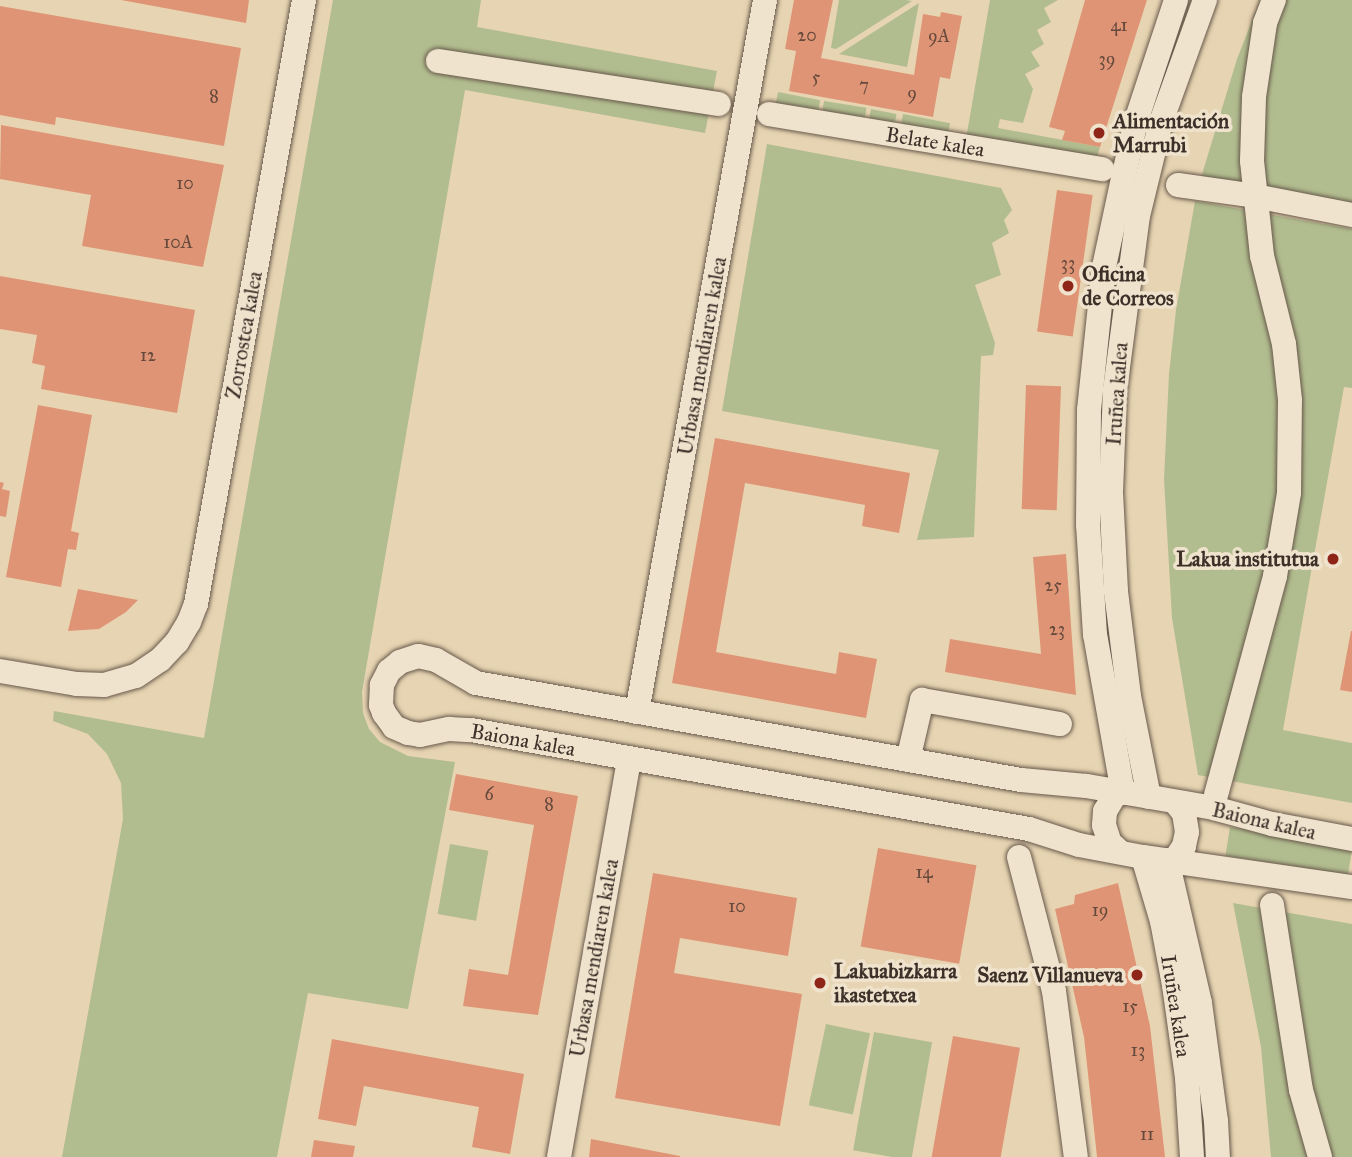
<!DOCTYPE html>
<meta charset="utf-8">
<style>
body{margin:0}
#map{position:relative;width:1352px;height:1157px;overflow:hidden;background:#e7d4b2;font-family:"IM FELL Great Primer",serif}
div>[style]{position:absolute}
.green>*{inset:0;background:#b2bd8f;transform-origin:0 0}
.building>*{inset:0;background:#df9575;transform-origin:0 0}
.roads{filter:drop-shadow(0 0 2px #67594b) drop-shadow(0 0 2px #67594b)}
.minor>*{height:24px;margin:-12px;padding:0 12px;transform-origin:12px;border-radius:12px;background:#efe3cd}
.dots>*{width:19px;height:19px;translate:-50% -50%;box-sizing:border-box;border:4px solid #efe3cd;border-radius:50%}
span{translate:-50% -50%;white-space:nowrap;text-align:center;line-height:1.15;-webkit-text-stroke:7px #efe3cd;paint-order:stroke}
.number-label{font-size:18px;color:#65493c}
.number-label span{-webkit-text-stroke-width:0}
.poi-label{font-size:21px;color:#3c3029;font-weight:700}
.left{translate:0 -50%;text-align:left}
.right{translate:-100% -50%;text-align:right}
.street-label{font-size:21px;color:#3c3029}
</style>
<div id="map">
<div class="green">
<div style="clip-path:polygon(333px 0,481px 0,477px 27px,717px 71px,705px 133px,465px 90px,362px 692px,363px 713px,369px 729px,380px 742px,408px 756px,455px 762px,408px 1009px,308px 993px,277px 1157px,62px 1157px,123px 819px,121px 783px,107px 754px,88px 734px,53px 721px,54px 711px,204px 738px)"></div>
<div style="clip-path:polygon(839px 0,906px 0,912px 1px,836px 49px,831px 48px)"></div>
<div style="clip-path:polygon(990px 0,1058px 0,1044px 8px,1051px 22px,1037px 30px,1044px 44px,1031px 52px,1040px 66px,1025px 74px,1033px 89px,1023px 123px,1000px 119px,998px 128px,1100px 147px,1096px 161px,966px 139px)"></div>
<div style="clip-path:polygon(1260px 0,1352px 0,1352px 208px,1200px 181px,1237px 59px)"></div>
<div style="clip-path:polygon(919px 3px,907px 67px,839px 54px)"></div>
<div style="left:778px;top:92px;width:43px;height:14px;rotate:11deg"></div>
<div style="left:824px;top:101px;width:43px;height:13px;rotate:9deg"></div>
<div style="left:871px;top:109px;width:26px;height:13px;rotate:11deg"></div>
<div style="left:903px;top:114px;width:48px;height:14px;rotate:11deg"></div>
<div style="clip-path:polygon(767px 144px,1001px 188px,1012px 210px,1004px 220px,1009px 233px,992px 243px,1001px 275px,975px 285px,995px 343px,993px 355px,981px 356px,974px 537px,917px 540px,939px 450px,722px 411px)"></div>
<div style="clip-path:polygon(1195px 201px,1352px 229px,1352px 388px,1344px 387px,1283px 730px,1352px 743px,1352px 803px,1198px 775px,1172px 618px,1164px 479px,1169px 374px,1176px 310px)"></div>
<div style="left:1230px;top:827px;width:124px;height:29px;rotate:9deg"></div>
<div style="left:450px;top:844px;width:39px;height:71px;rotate:10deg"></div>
<div style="clip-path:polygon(1233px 903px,1352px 924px,1352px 1157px,1271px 1157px,1261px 1047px)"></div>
<div style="left:826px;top:1024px;width:45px;height:83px;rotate:12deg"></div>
<div style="left:874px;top:1032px;width:59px;height:120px;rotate:10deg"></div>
</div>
<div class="building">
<div style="clip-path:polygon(121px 0,249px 0,246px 23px)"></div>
<div style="clip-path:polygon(794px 0,833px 0,821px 58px,914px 75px,923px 14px,940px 17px,941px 12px,962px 16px,950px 79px,940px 77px,933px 117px,789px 91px,796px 51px,785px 49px)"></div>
<div style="clip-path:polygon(1085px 0,1147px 0,1100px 147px,1062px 140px,1065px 131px,1049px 127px)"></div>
<div style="clip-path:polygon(0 6px,241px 48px,224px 146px,56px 117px,55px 125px,0 115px)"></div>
<div style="clip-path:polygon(1px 125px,224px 165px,203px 267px,82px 246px,91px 195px,0 179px)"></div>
<div style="left:1057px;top:190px;width:36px;height:143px;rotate:8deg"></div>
<div style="clip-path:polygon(0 276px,195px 310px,177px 413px,41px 389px,45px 366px,32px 363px,37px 335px,0 329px)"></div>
<div style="left:1026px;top:385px;width:35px;height:124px;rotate:2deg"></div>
<div style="clip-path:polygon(38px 405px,92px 415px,71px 531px,79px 533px,76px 550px,68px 549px,61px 587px,6px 577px)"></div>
<div style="clip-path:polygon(715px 438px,910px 473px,899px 533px,862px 526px,865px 505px,745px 483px,716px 652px,836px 674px,839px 652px,877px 659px,866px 718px,672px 683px)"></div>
<div style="clip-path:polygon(0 482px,4px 483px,2px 489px,10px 491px,6px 517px,0 516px)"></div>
<div style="clip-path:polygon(1066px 554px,1076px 695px,945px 672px,950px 639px,1041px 654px,1033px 557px)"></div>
<div style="clip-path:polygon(78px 589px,138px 600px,126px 612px,99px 629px,68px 631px)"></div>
<div style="clip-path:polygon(1351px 631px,1352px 631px,1352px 692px,1340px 690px)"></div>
<div style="clip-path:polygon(456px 774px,578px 796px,538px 1015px,463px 1006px,469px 969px,508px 975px,534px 825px,449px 810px)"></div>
<div style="left:878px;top:848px;width:100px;height:100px;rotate:10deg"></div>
<div style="clip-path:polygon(653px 873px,797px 898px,788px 956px,680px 938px,674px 973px,802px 994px,780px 1126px,615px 1098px)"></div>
<div style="clip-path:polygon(1118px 883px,1150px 1026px,1165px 1157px,1097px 1157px,1084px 1037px,1055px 909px,1074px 904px,1075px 895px)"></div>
<div style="left:953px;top:1036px;width:68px;height:123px;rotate:10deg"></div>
<div style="clip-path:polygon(332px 1039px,524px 1074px,510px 1154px,472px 1147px,479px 1107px,364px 1086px,356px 1126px,318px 1119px)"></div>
<div style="clip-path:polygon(591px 1139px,680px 1156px,680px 1157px,589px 1157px)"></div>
<div style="clip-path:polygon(314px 1140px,355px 1146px,353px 1157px,311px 1157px)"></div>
</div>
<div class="roads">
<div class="minor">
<div style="left:438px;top:61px;width:284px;rotate:8.7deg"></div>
<div style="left:769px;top:114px;width:338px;rotate:9.4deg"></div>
<div style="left:1178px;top:185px;width:78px;rotate:8.1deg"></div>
<div style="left:1255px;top:196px;width:99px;rotate:11.1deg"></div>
<div style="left:0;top:671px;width:78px;rotate:9.6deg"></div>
<div style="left:77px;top:684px;width:27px;rotate:2deg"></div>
<div style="left:104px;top:685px;width:33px;rotate:-16deg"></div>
<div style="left:136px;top:676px;width:29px;rotate:-34deg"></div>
<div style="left:160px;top:660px;width:25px;rotate:-47deg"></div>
<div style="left:177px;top:642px;width:23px;rotate:-59deg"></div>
<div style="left:189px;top:622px;width:19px;rotate:-69deg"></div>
<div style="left:196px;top:604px;width:614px;rotate:-79.86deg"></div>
<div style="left:637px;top:712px;width:723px;rotate:-79.81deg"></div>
<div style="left:908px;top:760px;width:62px;rotate:-76.9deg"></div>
<div style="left:922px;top:700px;width:140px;rotate:9.9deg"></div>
<div style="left:1116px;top:793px;width:21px;rotate:121deg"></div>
<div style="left:1105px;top:811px;width:14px;rotate:94deg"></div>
<div style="left:1104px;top:825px;width:19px;rotate:72deg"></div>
<div style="left:1110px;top:843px;width:12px;rotate:42deg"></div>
<div style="left:1123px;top:793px;width:160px;rotate:-100deg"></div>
<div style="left:1095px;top:635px;width:110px;rotate:-93.6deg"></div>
<div style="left:1088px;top:525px;width:115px;rotate:-89.5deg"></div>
<div style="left:1089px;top:410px;width:144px;rotate:-84deg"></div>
<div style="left:1104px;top:267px;width:95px;rotate:-77.9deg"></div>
<div style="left:1124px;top:174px;width:54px;rotate:-77.2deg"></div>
<div style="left:1136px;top:121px;width:127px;rotate:-71.7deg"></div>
<div style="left:1216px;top:795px;width:227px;rotate:-74.9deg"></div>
<div style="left:1275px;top:576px;width:84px;rotate:-80.4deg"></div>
<div style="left:1289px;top:493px;width:93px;rotate:-89.4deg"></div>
<div style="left:1290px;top:400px;width:56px;rotate:-96.1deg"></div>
<div style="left:1284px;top:344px;width:91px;rotate:-104deg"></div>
<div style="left:1262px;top:256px;width:96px;rotate:-96deg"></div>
<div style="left:1252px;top:161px;width:64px;rotate:-88.2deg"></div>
<div style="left:1254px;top:97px;width:75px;rotate:-81.5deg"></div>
<div style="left:1265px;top:23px;width:25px;rotate:-69deg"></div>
<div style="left:1149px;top:797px;width:103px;rotate:-101.2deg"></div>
<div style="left:1129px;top:696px;width:106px;rotate:-97.1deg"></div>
<div style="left:1116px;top:591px;width:99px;rotate:-92.9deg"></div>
<div style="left:1111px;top:492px;width:102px;rotate:-87.8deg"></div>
<div style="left:1115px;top:390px;width:176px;rotate:-82.5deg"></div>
<div style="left:1138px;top:216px;width:97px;rotate:-76.3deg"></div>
<div style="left:1161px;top:122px;width:130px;rotate:-70.2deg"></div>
<div style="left:1352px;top:839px;width:81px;rotate:-169.4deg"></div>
<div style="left:1272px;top:824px;width:60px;rotate:-164.6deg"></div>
<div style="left:1214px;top:808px;width:130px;rotate:-170.2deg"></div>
<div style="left:1086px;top:786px;width:65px;rotate:-174.7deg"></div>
<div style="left:1021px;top:780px;width:554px;rotate:-169.91deg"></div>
<div style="left:476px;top:683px;width:46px;rotate:-150.1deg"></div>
<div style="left:436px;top:660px;width:18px;rotate:-167deg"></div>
<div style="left:418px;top:656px;width:19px;rotate:162deg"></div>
<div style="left:400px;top:662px;width:14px;rotate:141deg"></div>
<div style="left:389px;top:671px;width:16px;rotate:117deg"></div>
<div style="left:382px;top:685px;width:20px;rotate:93deg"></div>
<div style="left:381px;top:705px;width:9px;rotate:69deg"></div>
<div style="left:384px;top:713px;width:17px;rotate:54deg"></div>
<div style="left:394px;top:727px;width:15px;rotate:23deg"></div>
<div style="left:408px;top:733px;width:12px;rotate:9deg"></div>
<div style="left:420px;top:735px;width:30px;rotate:-12deg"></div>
<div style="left:449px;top:729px;width:22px;rotate:3deg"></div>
<div style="left:471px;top:730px;width:567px;rotate:10.06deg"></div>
<div style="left:1029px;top:829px;width:52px;rotate:17.7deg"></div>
<div style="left:1079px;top:845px;width:65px;rotate:10.6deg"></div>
<div style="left:1143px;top:857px;width:211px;rotate:8.2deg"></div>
<div style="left:1019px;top:857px;width:138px;rotate:75.4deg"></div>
<div style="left:1054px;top:991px;width:167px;rotate:82.5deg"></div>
<div style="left:1143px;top:857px;width:67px;rotate:73.5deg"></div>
<div style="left:1162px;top:921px;width:65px;rotate:79.4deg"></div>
<div style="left:1174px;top:985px;width:94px;rotate:82deg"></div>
<div style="left:1187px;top:1078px;width:79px;rotate:86.4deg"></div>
<div style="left:1167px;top:860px;width:147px;rotate:77deg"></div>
<div style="left:1200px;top:1003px;width:119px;rotate:82.3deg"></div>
<div style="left:1216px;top:1121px;width:36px;rotate:87deg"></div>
<div style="left:1174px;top:861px;width:18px;rotate:-56deg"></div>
<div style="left:1184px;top:846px;width:14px;rotate:-78deg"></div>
<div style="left:1187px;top:832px;width:19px;rotate:-99deg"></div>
<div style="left:1184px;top:813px;width:13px;rotate:-129deg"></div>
<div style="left:1272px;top:905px;width:187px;rotate:81.1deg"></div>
<div style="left:1301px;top:1090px;width:70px;rotate:74.2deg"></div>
<div style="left:559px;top:1157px;width:403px;rotate:-80deg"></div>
</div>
</div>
<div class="dots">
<div style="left:1099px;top:133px;background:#8f2418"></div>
<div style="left:1068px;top:286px;background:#8f2418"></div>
<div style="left:1333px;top:559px;background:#8f2418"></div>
<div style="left:1137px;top:975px;background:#8f2418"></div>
<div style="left:820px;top:983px;background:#8f2418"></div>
</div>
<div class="number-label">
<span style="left:1119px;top:25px">41</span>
<span style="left:807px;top:35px">20</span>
<span style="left:939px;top:36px">9A</span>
<span style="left:1107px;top:59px">39</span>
<span style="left:816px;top:77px">5</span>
<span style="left:864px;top:85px">7</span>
<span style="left:912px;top:93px">9</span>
<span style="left:214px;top:96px">8</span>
<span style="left:185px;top:183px">10</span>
<span style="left:178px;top:242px">10A</span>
<span style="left:1068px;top:263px">33</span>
<span style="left:148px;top:355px">12</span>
<span style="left:1053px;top:585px">25</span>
<span style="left:1057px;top:629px">23</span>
<span style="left:489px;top:794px">6</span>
<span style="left:549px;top:804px">8</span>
<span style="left:924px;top:872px">14</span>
<span style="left:737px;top:906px">10</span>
<span style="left:1100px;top:910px">19</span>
<span style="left:1130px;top:1006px">15</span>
<span style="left:1138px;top:1050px">13</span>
<span style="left:1147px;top:1134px">11</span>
</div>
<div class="poi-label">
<span class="left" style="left:1113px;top:133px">Alimentación<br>Marrubi</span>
<span class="left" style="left:1082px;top:286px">Oficina<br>de Correos</span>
<span class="right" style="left:1319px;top:559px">Lakua institutua</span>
<span class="left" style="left:834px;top:983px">Lakuabizkarra<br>ikastetxea</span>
<span class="right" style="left:1123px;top:975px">Saenz Villanueva</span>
</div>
<div class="street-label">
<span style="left:935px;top:142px;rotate:9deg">Belate kalea</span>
<span style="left:244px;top:335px;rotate:-80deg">Zorrostea kalea</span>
<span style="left:702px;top:356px;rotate:-80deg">Urbasa mendiaren kalea</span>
<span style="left:1117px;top:394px;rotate:-86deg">Iruñea kalea</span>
<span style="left:523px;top:740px;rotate:10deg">Baiona kalea</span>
<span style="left:1264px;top:821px;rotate:13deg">Baiona kalea</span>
<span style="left:594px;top:958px;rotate:-80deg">Urbasa mendiaren kalea</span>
<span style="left:1176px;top:1006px;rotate:81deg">Iruñea kalea</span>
</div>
</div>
